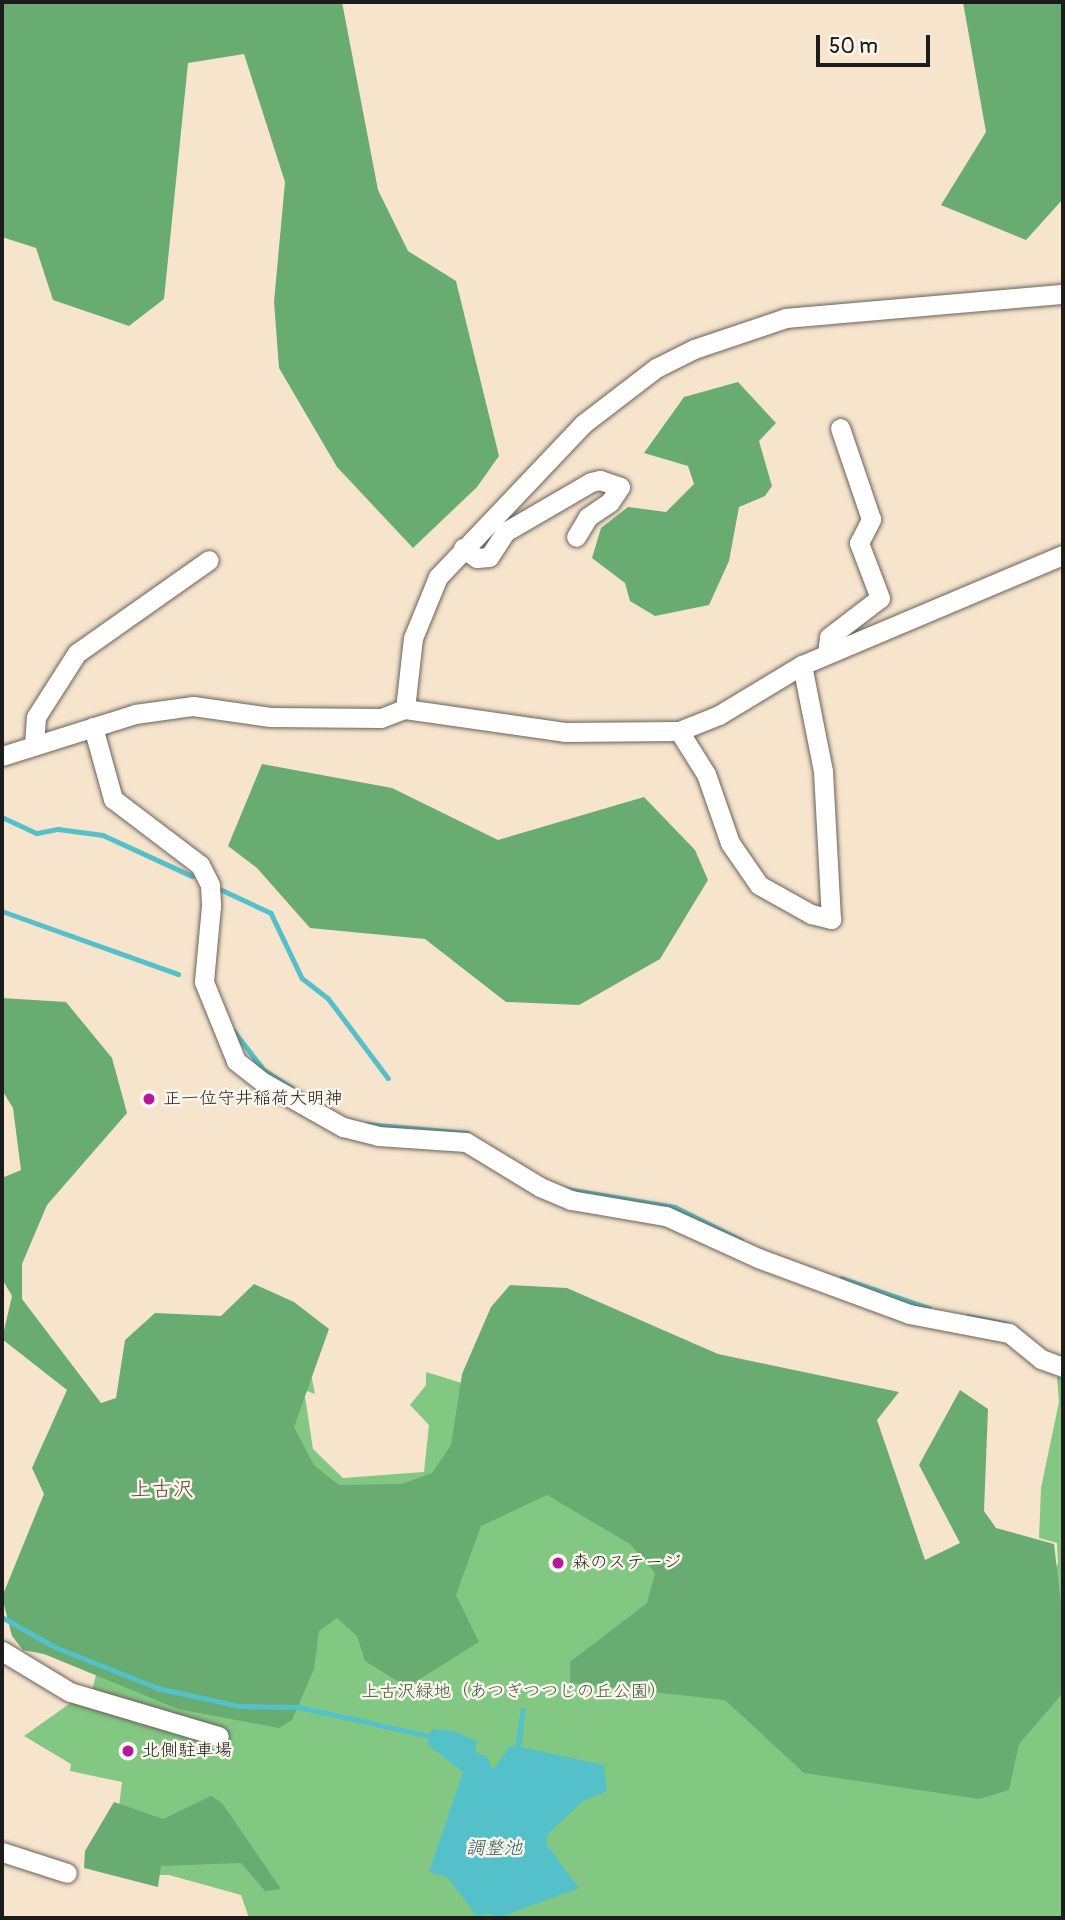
<!DOCTYPE html>
<meta charset="utf-8">
<style>
body{margin:0}
#map{position:relative;width:1065px;height:1920px;overflow:hidden;background:#f7e4cd;font-family:Pangolin,"Klee One",sans-serif}
div>[style]{position:absolute}
.green>*{inset:0;background:#82c883}
.forest>*{inset:0;background:#69ac71}
.water>*{inset:0;background:#54c1ca}
.stream>*{height:4.5px;margin:-2.25px;padding:0 2.25px;transform-origin:2.25px;border-radius:2.25px;background:#54c1ca}
.roads{filter:drop-shadow(0 0 2px #69625a) drop-shadow(0 0 2px #69625a)}
.minor>*{height:19px;margin:-9.5px;padding:0 9.5px;transform-origin:9.5px;border-radius:9.5px;background:#fff}
.dots>*{width:19px;height:19px;translate:-50% -50%;box-sizing:border-box;border:4px solid #fbf7ec;border-radius:50%}
span{translate:-50% -50%;white-space:nowrap;text-align:center;line-height:1.15;-webkit-text-stroke:5px #fbf7ec;paint-order:stroke}
.poi-label{font-size:18px;color:#1c1c1c}
.left{translate:0 -50%;text-align:left}
.park-label{font-size:18px;color:#405840}
.water-label{font-size:19px;color:#325e62;font-style:italic}
.quarter-label{font-size:21px;color:#63473a}
.frame{position:absolute;inset:0;border:4px solid #1c1c1c;pointer-events:none}
.scale{position:absolute;left:816px;top:35px;width:114px;height:32px;box-sizing:border-box;border:4px solid #1c1c1c;border-top:0;padding-left:9px;font-size:21px;line-height:24px;white-space:nowrap;color:#1c1c1c;-webkit-text-stroke:5px #fbf7ec;paint-order:stroke}
</style>
<div id="map">
<div class="green">
<div style="clip-path:polygon(306px 1349px,315px 1394px,304px 1390px,313px 1449px,343px 1478px,424px 1472px,429px 1425px,410px 1405px,426px 1385px,426px 1372px,478px 1388px,1038px 1613px,1058px 1563px,1057px 1543px,1039px 1538px,1041px 1488px,1059px 1402px,1057px 1377px,1063px 1378px,1063px 1918px,249px 1918px,241px 1895px,169px 1875px,136px 1875px,115px 1840px,122px 1782px,70px 1771px,71px 1764px,24px 1736px,93px 1687px,108px 1626px,282px 1449px)"></div>
</div>
<div class="forest">
<div style="clip-path:polygon(2px 2px,342px 2px,378px 190px,408px 251px,456px 281px,499px 456px,477px 487px,413px 548px,337px 467px,279px 368px,274px 302px,285px 182px,244px 54px,188px 63px,164px 299px,129px 326px,53px 300px,36px 248px,2px 237px)"></div>
<div style="clip-path:polygon(963px 2px,1063px 2px,1063px 199px,1026px 240px,941px 205px,986px 132px)"></div>
<div style="clip-path:polygon(738px 382px,776px 423px,759px 441px,772px 486px,765px 496px,739px 507px,729px 561px,709px 605px,655px 616px,630px 601px,625px 583px,592px 558px,601px 528px,628px 507px,666px 512px,694px 484px,688px 466px,644px 453px,684px 397px)"></div>
<div style="clip-path:polygon(262px 764px,392px 788px,498px 840px,644px 797px,695px 850px,708px 880px,660px 959px,579px 1005px,506px 1002px,425px 939px,310px 928px,257px 868px,228px 846px)"></div>
<div style="clip-path:polygon(2px 998px,66px 1002px,112px 1058px,127px 1113px,47px 1205px,22px 1264px,22px 1299px,101px 1403px,116px 1398px,125px 1340px,155px 1313px,221px 1316px,254px 1284px,294px 1302px,329px 1329px,294px 1427px,314px 1465px,339px 1485px,402px 1484px,432px 1473px,451px 1445px,462px 1374px,491px 1307px,510px 1285px,567px 1288px,718px 1354px,899px 1392px,877px 1420px,925px 1560px,960px 1543px,919px 1465px,960px 1390px,988px 1409px,984px 1511px,996px 1528px,1054px 1544px,1063px 1620px,1063px 1693px,1019px 1744px,1009px 1790px,979px 1799px,804px 1773px,725px 1700px,570px 1683px,570px 1662px,647px 1603px,655px 1573px,630px 1544px,547px 1495px,481px 1526px,456px 1595px,479px 1642px,407px 1687px,365px 1661px,357px 1636px,337px 1618px,319px 1631px,314px 1669px,292px 1720px,279px 1728px,178px 1709px,44px 1654px,23px 1650px,12px 1636px,2px 1597px,44px 1494px,32px 1468px,67px 1390px,2px 1339px,12px 1296px,2px 1279px,2px 1178px,21px 1170px,13px 1108px,2px 1090px)"></div>
<div style="clip-path:polygon(211px 1796px,222px 1803px,281px 1889px,265px 1891px,241px 1863px,161px 1866px,158px 1887px,84px 1868px,85px 1851px,114px 1802px,163px 1819px)"></div>
</div>
<div class="water">
<div style="clip-path:polygon(521px 1708px,526px 1709px,521px 1747px,604px 1765px,607px 1791px,583px 1801px,547px 1835px,547px 1845px,579px 1888px,498px 1918px,489px 1913px,478px 1917px,447px 1877px,429px 1872px,463px 1772px,427px 1744px,432px 1729px,452px 1731px,477px 1741px,475px 1752px,486px 1756px,493px 1770px,510px 1746px,515px 1747px)"></div>
</div>
<div class="stream">
<div style="left:2px;top:817px;width:38px;rotate:25deg"></div>
<div style="left:37px;top:833px;width:21px;rotate:-11deg"></div>
<div style="left:58px;top:829px;width:45px;rotate:7.6deg"></div>
<div style="left:103px;top:835px;width:98px;rotate:24.7deg"></div>
<div style="left:222px;top:890px;width:54px;rotate:25.1deg"></div>
<div style="left:271px;top:913px;width:72px;rotate:64.5deg"></div>
<div style="left:302px;top:978px;width:33px;rotate:38deg"></div>
<div style="left:328px;top:998px;width:100px;rotate:53.1deg"></div>
<div style="left:2px;top:911px;width:187px;rotate:19.7deg"></div>
<div style="left:234px;top:1031px;width:49px;rotate:52.4deg"></div>
<div style="left:264px;top:1070px;width:33px;rotate:33deg"></div>
<div style="left:366px;top:1124px;width:102px;rotate:5deg"></div>
<div style="left:567px;top:1189px;width:109px;rotate:9.5deg"></div>
<div style="left:675px;top:1207px;width:74px;rotate:26.6deg"></div>
<div style="left:841px;top:1278px;width:93px;rotate:18.8deg"></div>
<div style="left:968px;top:1316px;width:37px;rotate:11deg"></div>
<div style="left:2px;top:1617px;width:61px;rotate:29.5deg"></div>
<div style="left:55px;top:1647px;width:111px;rotate:21.7deg"></div>
<div style="left:158px;top:1688px;width:83px;rotate:12.5deg"></div>
<div style="left:239px;top:1706px;width:60px;rotate:1deg"></div>
<div style="left:299px;top:1707px;width:134px;rotate:12.5deg"></div>
</div>
<div class="roads">
<div class="minor">
<div style="left:463px;top:548px;width:17px;rotate:36deg"></div>
<div style="left:477px;top:558px;width:12px;rotate:-5deg"></div>
<div style="left:489px;top:557px;width:30px;rotate:-57deg"></div>
<div style="left:505px;top:532px;width:99px;rotate:-30.2deg"></div>
<div style="left:591px;top:482px;width:9px;rotate:-13deg"></div>
<div style="left:600px;top:480px;width:21px;rotate:19deg"></div>
<div style="left:620px;top:487px;width:18px;rotate:124deg"></div>
<div style="left:610px;top:502px;width:27px;rotate:146deg"></div>
<div style="left:588px;top:517px;width:23px;rotate:121deg"></div>
<div style="left:827px;top:654px;width:17px;rotate:-83deg"></div>
<div style="left:829px;top:637px;width:64px;rotate:-37.4deg"></div>
<div style="left:880px;top:598px;width:59px;rotate:-110.9deg"></div>
<div style="left:859px;top:543px;width:27px;rotate:-63deg"></div>
<div style="left:871px;top:519px;width:96px;rotate:-108.8deg"></div>
<div style="left:405px;top:709px;width:71px;rotate:-83.6deg"></div>
<div style="left:413px;top:638px;width:66px;rotate:-67.7deg"></div>
<div style="left:438px;top:577px;width:211px;rotate:-46.5deg"></div>
<div style="left:583px;top:424px;width:92px;rotate:-37.5deg"></div>
<div style="left:656px;top:368px;width:42px;rotate:-26.6deg"></div>
<div style="left:694px;top:349px;width:97px;rotate:-18.6deg"></div>
<div style="left:786px;top:318px;width:278px;rotate:-5deg"></div>
<div style="left:93px;top:727px;width:75px;rotate:74.5deg"></div>
<div style="left:113px;top:799px;width:109px;rotate:37.2deg"></div>
<div style="left:200px;top:865px;width:22px;rotate:63deg"></div>
<div style="left:210px;top:885px;width:21px;rotate:87deg"></div>
<div style="left:211px;top:906px;width:76px;rotate:95.3deg"></div>
<div style="left:204px;top:982px;width:85px;rotate:67.9deg"></div>
<div style="left:236px;top:1061px;width:34px;rotate:38deg"></div>
<div style="left:263px;top:1082px;width:92px;rotate:29.4deg"></div>
<div style="left:343px;top:1127px;width:36px;rotate:14deg"></div>
<div style="left:378px;top:1136px;width:88px;rotate:3.9deg"></div>
<div style="left:466px;top:1142px;width:87px;rotate:31.3deg"></div>
<div style="left:540px;top:1187px;width:34px;rotate:23deg"></div>
<div style="left:571px;top:1200px;width:96px;rotate:9.6deg"></div>
<div style="left:666px;top:1216px;width:101px;rotate:24.5deg"></div>
<div style="left:758px;top:1258px;width:161px;rotate:20.3deg"></div>
<div style="left:909px;top:1314px;width:102px;rotate:10.8deg"></div>
<div style="left:1009px;top:1333px;width:41px;rotate:39.1deg"></div>
<div style="left:1041px;top:1359px;width:23px;rotate:20deg"></div>
<div style="left:679px;top:731px;width:51px;rotate:57.9deg"></div>
<div style="left:706px;top:774px;width:73px;rotate:70.8deg"></div>
<div style="left:730px;top:843px;width:51px;rotate:55.4deg"></div>
<div style="left:759px;top:885px;width:60px;rotate:29.1deg"></div>
<div style="left:811px;top:914px;width:21px;rotate:14deg"></div>
<div style="left:831px;top:919px;width:148px;rotate:-93.1deg"></div>
<div style="left:823px;top:771px;width:108px;rotate:-101.2deg"></div>
<div style="left:34px;top:745px;width:28px;rotate:-86deg"></div>
<div style="left:36px;top:717px;width:76px;rotate:-57.4deg"></div>
<div style="left:77px;top:653px;width:161px;rotate:-35.2deg"></div>
<div style="left:2px;top:756px;width:139px;rotate:-17.5deg"></div>
<div style="left:135px;top:714px;width:59px;rotate:-7.9deg"></div>
<div style="left:193px;top:706px;width:78px;rotate:8.1deg"></div>
<div style="left:270px;top:717px;width:111px;rotate:0.5deg"></div>
<div style="left:381px;top:718px;width:26px;rotate:-21deg"></div>
<div style="left:405px;top:709px;width:161px;rotate:8.2deg"></div>
<div style="left:564px;top:732px;width:115px;rotate:-0.5deg"></div>
<div style="left:679px;top:731px;width:43px;rotate:-21.8deg"></div>
<div style="left:719px;top:715px;width:97px;rotate:-31.1deg"></div>
<div style="left:802px;top:665px;width:283px;rotate:-22.9deg"></div>
<div style="left:2px;top:1651px;width:79px;rotate:31.1deg"></div>
<div style="left:70px;top:1692px;width:155px;rotate:16.5deg"></div>
<div style="left:2px;top:1852px;width:68px;rotate:17.9deg"></div>
</div>
</div>
<div class="dots">
<div style="left:149px;top:1099px;background:#b5179e"></div>
<div style="left:558px;top:1563px;background:#b5179e"></div>
<div style="left:128px;top:1751px;background:#b5179e"></div>
</div>
<div class="poi-label">
<span class="left" style="left:163px;top:1099px">正一位守井稲荷大明神</span>
<span class="left" style="left:572px;top:1563px">森のステージ</span>
<span class="left" style="left:142px;top:1751px">北側駐車場</span>
</div>
<div class="park-label">
<span style="left:514px;top:1692px">上古沢緑地（あつぎつつじの丘公園）</span>
</div>
<div class="water-label">
<span style="left:494px;top:1849px">調整池</span>
</div>
<div class="quarter-label">
<span style="left:162px;top:1490px">上古沢</span>
</div>
<div class="frame"></div>
<div class="scale">50 m</div>
</div>
